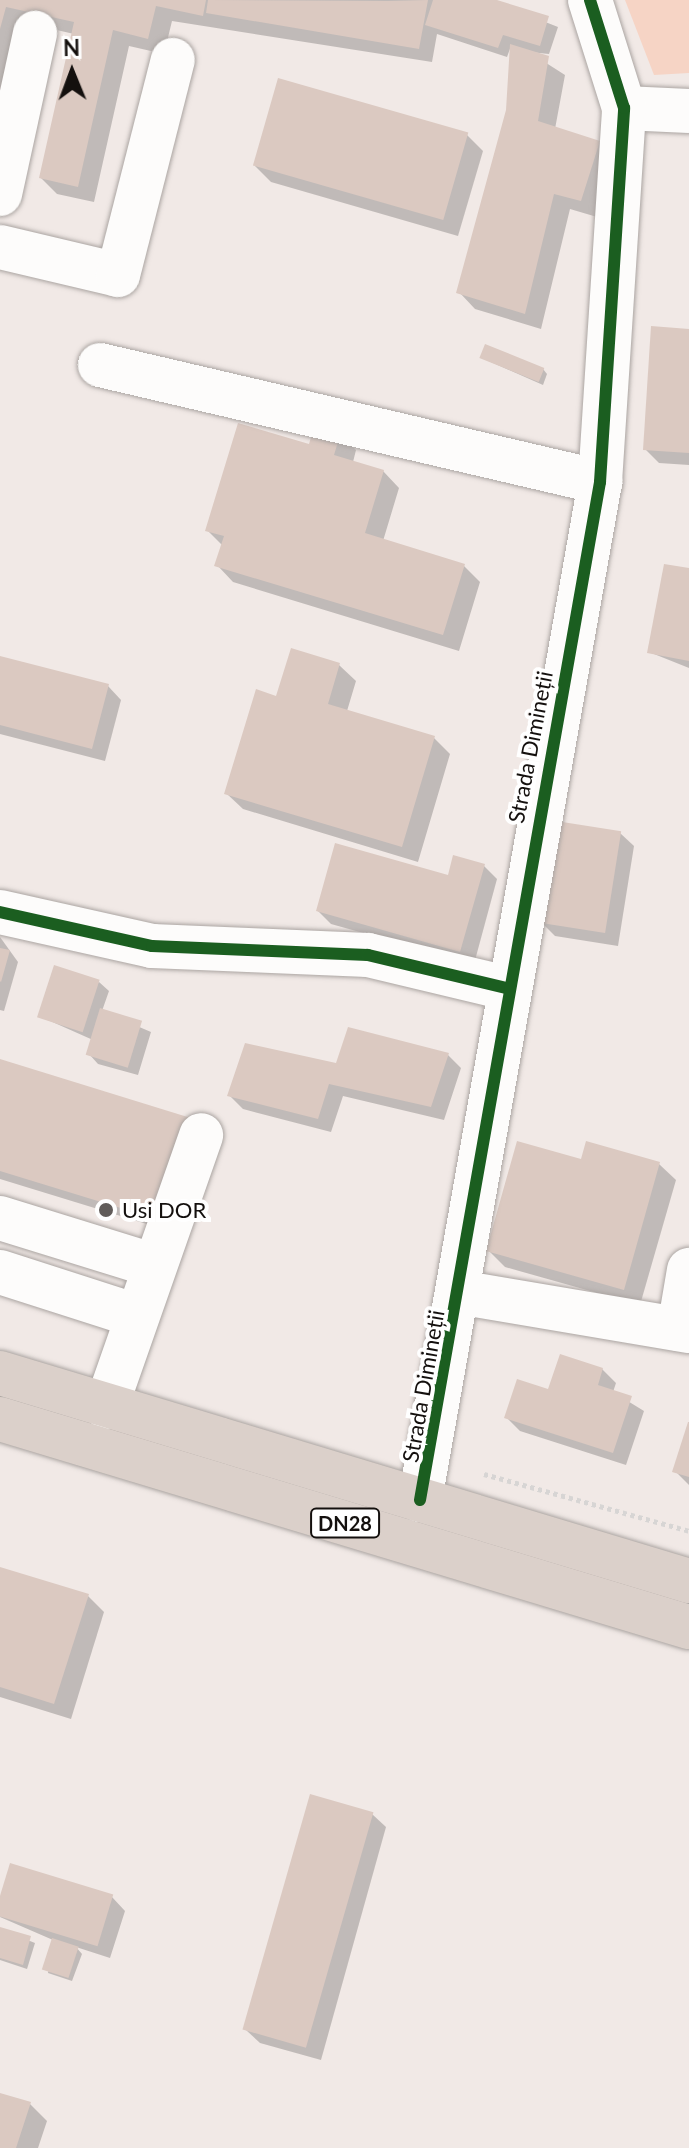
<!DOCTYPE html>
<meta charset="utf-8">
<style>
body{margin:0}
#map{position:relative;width:689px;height:2148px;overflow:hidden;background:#f1e9e6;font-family:Lato,sans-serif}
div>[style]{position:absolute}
.green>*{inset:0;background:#f6d4c5}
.shadow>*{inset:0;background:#0003}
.building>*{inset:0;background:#dbc9c1;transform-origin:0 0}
.path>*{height:5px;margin-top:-2.5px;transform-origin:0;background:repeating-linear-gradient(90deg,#d7d5d4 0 4px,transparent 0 8px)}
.roads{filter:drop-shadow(0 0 2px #aba5a2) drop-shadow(0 0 2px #aba5a2)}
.minor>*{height:44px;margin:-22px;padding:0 22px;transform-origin:22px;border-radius:22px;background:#fdfcfb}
.highway>*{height:44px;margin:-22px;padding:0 22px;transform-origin:22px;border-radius:22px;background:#dbd0ca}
.cycleway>*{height:12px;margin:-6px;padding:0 6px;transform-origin:6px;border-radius:6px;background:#1b5e20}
.dots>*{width:22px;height:22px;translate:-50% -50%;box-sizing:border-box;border:4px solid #fff;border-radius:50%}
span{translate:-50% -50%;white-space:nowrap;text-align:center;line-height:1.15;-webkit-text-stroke:8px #fff;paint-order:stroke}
.shield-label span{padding:2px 6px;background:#fff;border:2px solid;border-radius:6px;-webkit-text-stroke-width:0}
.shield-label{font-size:20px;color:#14100e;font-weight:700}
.street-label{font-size:22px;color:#14100e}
.poi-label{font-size:22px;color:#14100e}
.left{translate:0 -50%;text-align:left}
.north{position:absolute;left:32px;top:32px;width:80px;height:80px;-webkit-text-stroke:6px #fff;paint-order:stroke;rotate:359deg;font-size:22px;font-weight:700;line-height:32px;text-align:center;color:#14100e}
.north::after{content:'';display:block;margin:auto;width:28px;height:36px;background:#14100e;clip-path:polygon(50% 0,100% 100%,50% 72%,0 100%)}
</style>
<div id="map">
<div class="green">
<div style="clip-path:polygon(625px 0,689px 0,689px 73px,654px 75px)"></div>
</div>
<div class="shadow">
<div style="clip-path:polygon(0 0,490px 0,558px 27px,549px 54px,529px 52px,565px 75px,555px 129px,599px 142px,616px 159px,597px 217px,570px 209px,541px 329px,475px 309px,459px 292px,508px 111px,511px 46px,507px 57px,437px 34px,432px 62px,172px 21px,164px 54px,129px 46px,94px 202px,57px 194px,41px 178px,74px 34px,22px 22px,0 120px)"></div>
<div style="clip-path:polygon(467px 135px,483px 151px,458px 236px,271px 182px,255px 166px)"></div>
<div style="clip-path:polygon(689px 331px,689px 465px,659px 463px,645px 449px)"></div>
<div style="clip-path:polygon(482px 358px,543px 369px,547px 374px,543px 385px)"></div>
<div style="clip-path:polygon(340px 434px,356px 450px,353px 462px,383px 471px,399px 488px,383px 541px,464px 566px,480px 582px,459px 651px,233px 582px,217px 565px,223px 546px,207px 530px,310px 446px)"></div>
<div style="clip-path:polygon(689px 570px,689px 668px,649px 652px)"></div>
<div style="clip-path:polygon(0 658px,108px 686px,121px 700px,105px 761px,0 734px)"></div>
<div style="clip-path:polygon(339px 665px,356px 681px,347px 711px,434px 738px,450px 754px,418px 862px,243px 809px,226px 793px,278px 699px)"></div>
<div style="clip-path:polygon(620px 833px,634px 846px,618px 946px,555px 936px,542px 923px)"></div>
<div style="clip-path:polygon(484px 866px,497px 879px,474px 964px,331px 924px,318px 911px)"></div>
<div style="clip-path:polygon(0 937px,18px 962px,4px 1011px,0 1010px)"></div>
<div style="clip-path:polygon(99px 982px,109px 991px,102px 1011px,151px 1032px,138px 1075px,98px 1064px,89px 1054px,93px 1040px,39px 1016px)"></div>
<div style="clip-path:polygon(448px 1055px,461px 1068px,444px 1120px,343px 1096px,331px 1132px,243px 1109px,230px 1096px,338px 1065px)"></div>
<div style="clip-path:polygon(0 1061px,176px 1233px,0 1179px)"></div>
<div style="clip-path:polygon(582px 1161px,659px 1164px,676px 1180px,640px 1305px,505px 1267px,488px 1250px)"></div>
<div style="clip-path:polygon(602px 1369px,616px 1383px,613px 1392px,644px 1411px,626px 1465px,520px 1431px,506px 1417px)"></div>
<div style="clip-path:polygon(689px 1426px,689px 1485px,675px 1471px)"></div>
<div style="clip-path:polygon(0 1569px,88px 1596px,104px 1612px,71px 1719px,0 1697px)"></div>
<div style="clip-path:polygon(372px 1814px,386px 1827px,321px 2060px,260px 2043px,246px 2030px)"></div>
<div style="clip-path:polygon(12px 1866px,112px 1897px,125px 1911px,110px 1958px,76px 1947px,82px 1954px,72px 1981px,48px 1973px,53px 1940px,0 1917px)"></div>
<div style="clip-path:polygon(0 1929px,35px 1943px,27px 1969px,0 1960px)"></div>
<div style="clip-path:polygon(0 2095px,30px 2104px,47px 2121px,38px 2148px,0 2148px)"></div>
</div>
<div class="building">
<div style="clip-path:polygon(0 0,206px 0,203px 16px,156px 6px,148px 39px,113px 30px,78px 187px,39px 178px,74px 22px,6px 7px,0 29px)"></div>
<div style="clip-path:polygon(208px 0,388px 1px,428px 0,419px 49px,206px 13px)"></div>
<div style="clip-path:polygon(433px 0,497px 0,549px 16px,540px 46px,503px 35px,498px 48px,425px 25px)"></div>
<div style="clip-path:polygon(510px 44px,549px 56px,538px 121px,600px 141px,581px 201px,554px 194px,525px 314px,456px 293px,506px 110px)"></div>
<div style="left:278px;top:78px;width:198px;height:91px;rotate:16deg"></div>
<div style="clip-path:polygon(651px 326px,689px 329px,689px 453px,643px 450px)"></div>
<div style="left:485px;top:344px;width:64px;height:15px;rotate:22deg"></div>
<div style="clip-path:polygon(238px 423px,309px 444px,315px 424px,341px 432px,334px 455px,384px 470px,365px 533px,465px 564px,443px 635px,214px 566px,224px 536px,205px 531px)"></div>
<div style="clip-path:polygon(664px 564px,689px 568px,689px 661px,647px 653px)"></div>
<div style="clip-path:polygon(291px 648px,340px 663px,328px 704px,435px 736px,402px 847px,224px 794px,256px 689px,276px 696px)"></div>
<div style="clip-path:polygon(0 656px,109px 684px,92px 749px,0 725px)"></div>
<div style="left:556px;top:821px;width:66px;height:103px;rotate:9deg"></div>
<div style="clip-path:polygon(335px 843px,448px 875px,453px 855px,485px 864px,460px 952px,316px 911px)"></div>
<div style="clip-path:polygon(0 948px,10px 950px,1px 982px,0 981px)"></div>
<div style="left:54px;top:965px;width:48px;height:55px;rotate:18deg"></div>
<div style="left:100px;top:1008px;width:44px;height:49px;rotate:17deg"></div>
<div style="clip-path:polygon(348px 1027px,449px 1053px,431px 1107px,329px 1084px,318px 1119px,227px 1096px,245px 1043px,336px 1063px)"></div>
<div style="clip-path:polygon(0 1059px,194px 1119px,163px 1221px,0 1171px)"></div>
<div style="clip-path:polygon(517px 1141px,581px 1159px,586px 1141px,660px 1162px,624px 1290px,486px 1251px)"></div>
<div style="clip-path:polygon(560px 1354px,603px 1368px,598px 1385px,632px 1396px,613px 1453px,504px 1418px,517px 1379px,548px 1389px)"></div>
<div style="clip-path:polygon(688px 1422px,689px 1422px,689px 1477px,672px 1472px)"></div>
<div style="clip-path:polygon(0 1567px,89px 1594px,54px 1704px,0 1687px)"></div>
<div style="left:310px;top:1794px;width:66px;height:245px;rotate:16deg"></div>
<div style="left:10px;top:1863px;width:108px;height:54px;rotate:17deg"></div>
<div style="clip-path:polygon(0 1927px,31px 1936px,23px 1965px,0 1958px)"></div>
<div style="left:52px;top:1938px;width:28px;height:33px;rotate:18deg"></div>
<div style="clip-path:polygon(0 2093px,31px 2102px,16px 2148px,0 2148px)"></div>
</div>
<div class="path">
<div style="left:484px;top:1474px;width:213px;rotate:15.5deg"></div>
</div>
<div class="roads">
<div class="minor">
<div style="left:624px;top:108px;width:65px;rotate:2.6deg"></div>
<div style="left:0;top:194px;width:165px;rotate:-77.7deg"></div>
<div style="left:0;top:247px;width:121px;rotate:13.3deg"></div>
<div style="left:118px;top:275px;width:222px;rotate:-75.7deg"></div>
<div style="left:100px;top:365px;width:514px;rotate:13.17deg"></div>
<div style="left:0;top:912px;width:156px;rotate:12.6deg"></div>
<div style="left:152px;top:946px;width:216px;rotate:2.4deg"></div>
<div style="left:368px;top:955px;width:142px;rotate:13.4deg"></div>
<div style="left:0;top:1218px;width:159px;rotate:17.2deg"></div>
<div style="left:0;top:1272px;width:141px;rotate:17.8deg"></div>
<div style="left:458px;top:1292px;width:234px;rotate:9.6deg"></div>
<div style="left:679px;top:1329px;width:60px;rotate:-80.4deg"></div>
<div style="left:106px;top:1407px;width:288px;rotate:-70.7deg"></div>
<div style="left:420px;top:1500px;width:1034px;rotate:-79.97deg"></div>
<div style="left:600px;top:482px;width:375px;rotate:-86.3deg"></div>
<div style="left:624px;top:108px;width:113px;rotate:-107.5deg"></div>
</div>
<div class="highway">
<div style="left:0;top:1373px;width:720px;rotate:16.8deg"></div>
<div style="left:0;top:1419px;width:720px;rotate:16.8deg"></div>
</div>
</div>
<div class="cycleway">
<div style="left:0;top:912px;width:156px;rotate:12.6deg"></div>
<div style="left:152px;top:946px;width:216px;rotate:2.4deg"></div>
<div style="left:368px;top:955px;width:142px;rotate:13.4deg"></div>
<div style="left:420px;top:1500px;width:1034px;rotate:-79.97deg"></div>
<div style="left:600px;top:482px;width:375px;rotate:-86.3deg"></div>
<div style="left:624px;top:108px;width:113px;rotate:-107.5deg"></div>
</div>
<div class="dots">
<div style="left:106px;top:1210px;background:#615c5a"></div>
</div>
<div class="shield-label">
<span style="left:345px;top:1523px">DN28</span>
</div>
<div class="street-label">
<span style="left:530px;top:747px;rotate:-79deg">Strada Dimineții</span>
<span style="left:423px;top:1386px;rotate:-80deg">Strada Dimineții</span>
</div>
<div class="poi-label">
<span class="left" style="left:122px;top:1210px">Usi DOR</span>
</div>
<div class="north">N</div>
</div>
